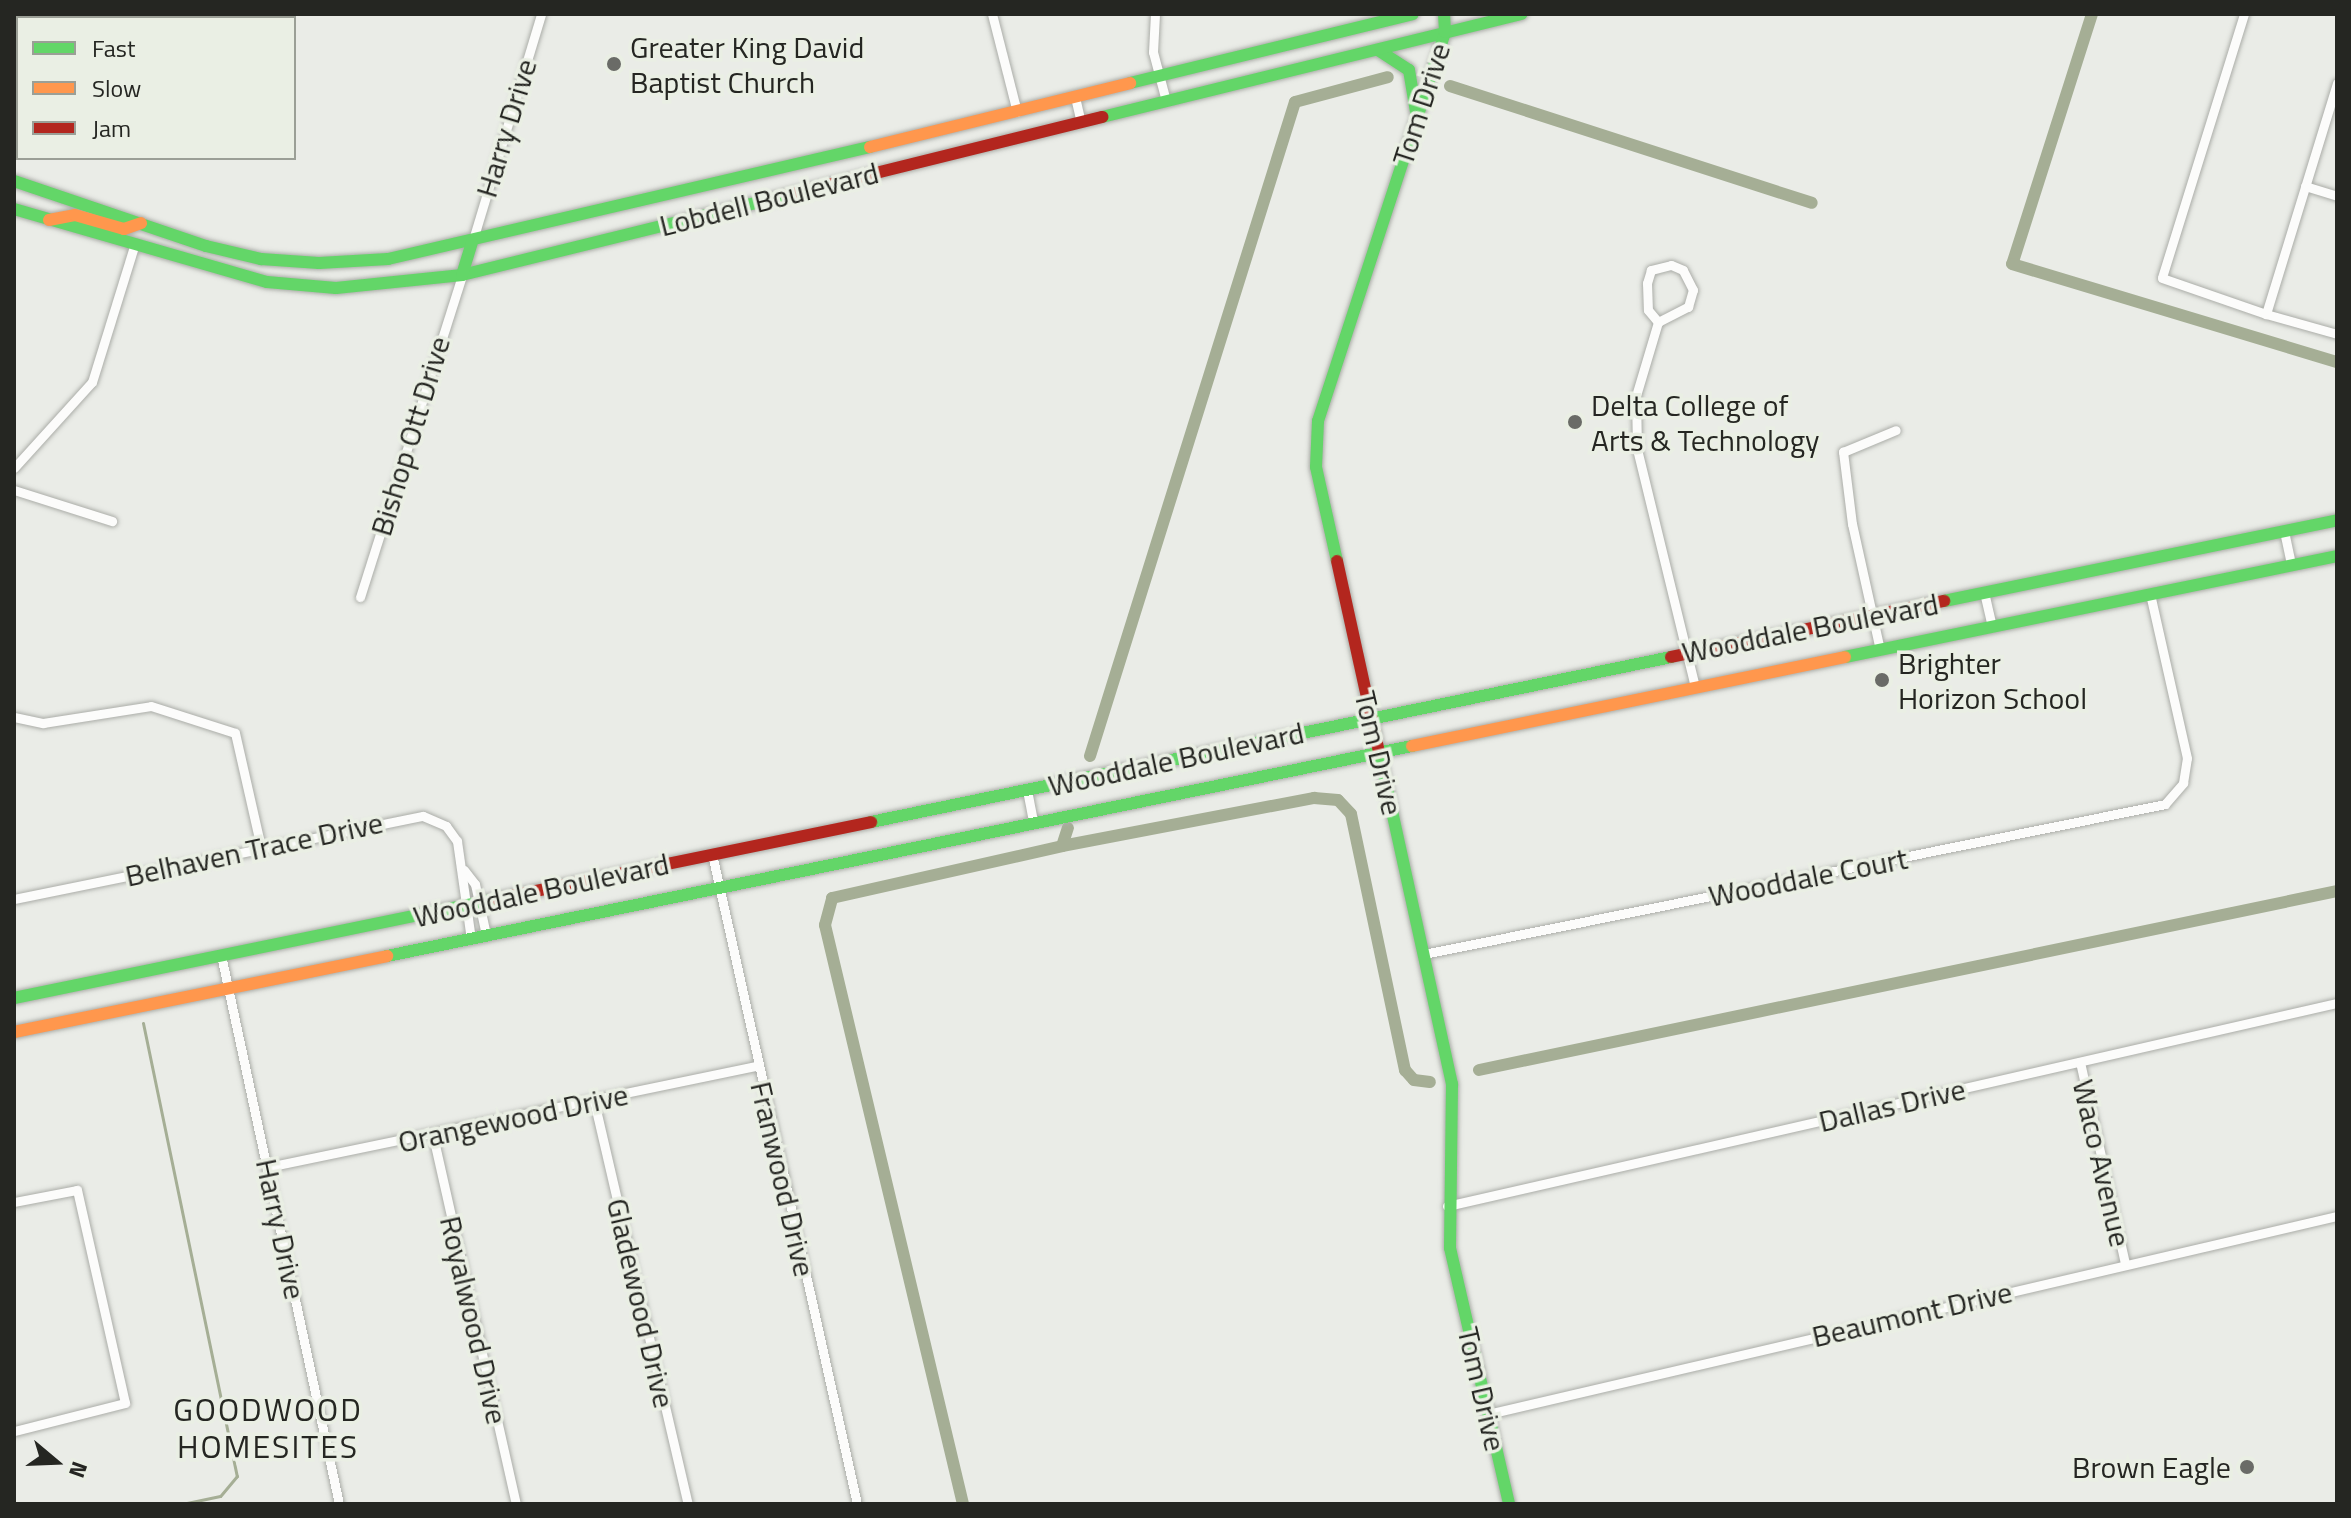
<!DOCTYPE html>
<style>
body{margin:0}
#map{position:relative;width:2351px;height:1518px;overflow:hidden;background:#eaece7;font-family:"Titillium Web",sans-serif}
div>[style]{position:absolute}
.stream>*{height:3px;margin:-1.5px;padding:0 1.5px;transform-origin:1.5px;border-radius:1.5px;background:#a5ae95}
.canal>*{height:12px;margin:-6px;padding:0 6px;transform-origin:6px;border-radius:6px;background:#a5ae95}
.roads{filter:drop-shadow(0 0 2px #abada8) drop-shadow(0 0 2px #abada8)}
.street>*{height:9px;margin:-4.5px;padding:0 4.5px;transform-origin:4.5px;border-radius:4.5px;background:#fcfcfb}
.fast>*{height:12px;margin:-6px;padding:0 6px;transform-origin:6px;border-radius:6px;background:#63d668}
.slow>*{height:12px;margin:-6px;padding:0 6px;transform-origin:6px;border-radius:6px;background:#ff974d}
.jam>*{height:12px;margin:-6px;padding:0 6px;transform-origin:6px;border-radius:6px;background:#b3261e}
.dots>*{width:22px;height:22px;translate:-50% -50%;box-sizing:border-box;border:4px solid #eaefe4;border-radius:50%}
span{translate:-50% -50%;white-space:nowrap;text-align:center;line-height:1.15;-webkit-text-stroke:7px #eaefe4;paint-order:stroke}
.poi-label{font-size:30px;color:#252622}
.left{translate:0 -50%;text-align:left}
.right{translate:-100% -50%;text-align:right}
.street-label{font-size:30px;color:#252622}
.neighbourhood-label{font-size:32px;color:#252622;letter-spacing:2px}
.frame{position:absolute;inset:0;border:16px solid #252622;pointer-events:none}
.legend{position:absolute;left:16px;top:16px;width:280px;height:144px;box-sizing:border-box;background:#eaefe4;border:2px solid #9b9f96;margin:0;padding:10px 14px;list-style:none;font-size:24px;color:#252622}
.legend li{display:flex;align-items:center;gap:16px;height:40px}
.legend b{width:40px;border:2px solid #9b9f96}
.north{position:absolute;left:16px;top:1422px;width:80px;height:80px;-webkit-text-stroke:6px #eaefe4;paint-order:stroke;rotate:109deg;font-size:22px;font-weight:700;line-height:32px;text-align:center;color:#252622}
.north::after{content:'';display:block;margin:auto;width:28px;height:36px;background:#252622;clip-path:polygon(50% 0,100% 100%,50% 72%,0 100%)}
</style>
<div id="map">
<div class="stream">
<div style="left:143px;top:1023px;width:463px;rotate:78.3deg"></div>
<div style="left:237px;top:1476px;width:26px;rotate:130deg"></div>
<div style="left:220px;top:1496px;width:40px;rotate:168deg"></div>
</div>
<div class="canal">
<div style="left:2092px;top:14px;width:262px;rotate:107.7deg"></div>
<div style="left:2012px;top:264px;width:339px;rotate:16.8deg"></div>
<div style="left:1450px;top:86px;width:380px;rotate:17.9deg"></div>
<div style="left:1090px;top:756px;width:685px;rotate:-72.6deg"></div>
<div style="left:1295px;top:102px;width:96px;rotate:-15deg"></div>
<div style="left:1062px;top:846px;width:19px;rotate:-72deg"></div>
<div style="left:1479px;top:1070px;width:876px;rotate:-11.78deg"></div>
<div style="left:963px;top:1504px;width:595px;rotate:-103.41deg"></div>
<div style="left:825px;top:925px;width:28px;rotate:-75deg"></div>
<div style="left:832px;top:898px;width:236px;rotate:-12.7deg"></div>
<div style="left:1062px;top:846px;width:257px;rotate:-10.8deg"></div>
<div style="left:1314px;top:798px;width:24px;rotate:5deg"></div>
<div style="left:1338px;top:800px;width:19px;rotate:47deg"></div>
<div style="left:1351px;top:814px;width:262px;rotate:78.1deg"></div>
<div style="left:1405px;top:1070px;width:13px;rotate:48deg"></div>
<div style="left:1414px;top:1080px;width:16px;rotate:7deg"></div>
</div>
<div class="roads">
<div class="street">
<div style="left:992px;top:14px;width:101px;rotate:75.7deg"></div>
<div style="left:1155px;top:14px;width:38px;rotate:93deg"></div>
<div style="left:1153px;top:52px;width:51px;rotate:75.1deg"></div>
<div style="left:2244px;top:14px;width:276px;rotate:107.3deg"></div>
<div style="left:2162px;top:278px;width:110px;rotate:19.1deg"></div>
<div style="left:2337px;top:83px;width:242px;rotate:107.1deg"></div>
<div style="left:2266px;top:314px;width:74px;rotate:15.7deg"></div>
<div style="left:1075px;top:97px;width:26px;rotate:77deg"></div>
<div style="left:2305px;top:186px;width:34px;rotate:17deg"></div>
<div style="left:472px;top:243px;width:239px;rotate:-73.2deg"></div>
<div style="left:1658px;top:322px;width:34px;rotate:-27deg"></div>
<div style="left:1688px;top:307px;width:18px;rotate:-74deg"></div>
<div style="left:1693px;top:290px;width:22px;rotate:-117deg"></div>
<div style="left:1683px;top:270px;width:13px;rotate:-157deg"></div>
<div style="left:1671px;top:265px;width:21px;rotate:166deg"></div>
<div style="left:1651px;top:270px;width:14px;rotate:107deg"></div>
<div style="left:1647px;top:283px;width:27px;rotate:88deg"></div>
<div style="left:1648px;top:310px;width:16px;rotate:50deg"></div>
<div style="left:1658px;top:322px;width:77px;rotate:106.6deg"></div>
<div style="left:1636px;top:396px;width:53px;rotate:88.9deg"></div>
<div style="left:1637px;top:449px;width:245px;rotate:76.3deg"></div>
<div style="left:14px;top:468px;width:116px;rotate:-47.8deg"></div>
<div style="left:92px;top:382px;width:142px;rotate:-72.8deg"></div>
<div style="left:14px;top:490px;width:103px;rotate:17.6deg"></div>
<div style="left:2284px;top:531px;width:35px;rotate:78deg"></div>
<div style="left:1984px;top:592px;width:36px;rotate:77deg"></div>
<div style="left:360px;top:597px;width:338px;rotate:-72.4deg"></div>
<div style="left:1880px;top:650px;width:129px;rotate:-102.5deg"></div>
<div style="left:1852px;top:524px;width:73px;rotate:-97.1deg"></div>
<div style="left:1843px;top:452px;width:57px;rotate:-22.5deg"></div>
<div style="left:14px;top:717px;width:30px;rotate:12deg"></div>
<div style="left:43px;top:723px;width:109px;rotate:-8.9deg"></div>
<div style="left:151px;top:706px;width:88px;rotate:17.8deg"></div>
<div style="left:235px;top:733px;width:117px;rotate:77.2deg"></div>
<div style="left:1027px;top:790px;width:33px;rotate:79deg"></div>
<div style="left:712px;top:854px;width:666px;rotate:77.42deg"></div>
<div style="left:464px;top:870px;width:18px;rotate:52deg"></div>
<div style="left:475px;top:884px;width:52px;rotate:77.8deg"></div>
<div style="left:14px;top:899px;width:417px;rotate:-11.5deg"></div>
<div style="left:423px;top:816px;width:25px;rotate:23deg"></div>
<div style="left:446px;top:826px;width:19px;rotate:54deg"></div>
<div style="left:457px;top:841px;width:99px;rotate:81.9deg"></div>
<div style="left:1424px;top:954px;width:756px;rotate:-11.44deg"></div>
<div style="left:2165px;top:804px;width:28px;rotate:-49deg"></div>
<div style="left:2183px;top:783px;width:25px;rotate:-81deg"></div>
<div style="left:2187px;top:758px;width:168px;rotate:-102.7deg"></div>
<div style="left:221px;top:955px;width:562px;rotate:77.87deg"></div>
<div style="left:2080px;top:1062px;width:207px;rotate:77.4deg"></div>
<div style="left:594px;top:1101px;width:414px;rotate:76.9deg"></div>
<div style="left:433px;top:1136px;width:377px;rotate:77.3deg"></div>
<div style="left:268px;top:1167px;width:499px;rotate:-11.7deg"></div>
<div style="left:14px;top:1202px;width:64px;rotate:-10.8deg"></div>
<div style="left:77px;top:1190px;width:218px;rotate:77.3deg"></div>
<div style="left:125px;top:1403px;width:114px;rotate:165.8deg"></div>
<div style="left:1447px;top:1206px;width:913px;rotate:-12.85deg"></div>
<div style="left:1488px;top:1414px;width:872px;rotate:-13.13deg"></div>
</div>
<div class="fast">
<div style="left:1378px;top:50px;width:37px;rotate:33deg"></div>
<div style="left:1409px;top:70px;width:43px;rotate:80.5deg"></div>
<div style="left:1130px;top:83px;width:291px;rotate:-13.7deg"></div>
<div style="left:1102px;top:117px;width:432px;rotate:-13.8deg"></div>
<div style="left:14px;top:181px;width:203px;rotate:18.7deg"></div>
<div style="left:206px;top:246px;width:57px;rotate:13.3deg"></div>
<div style="left:261px;top:259px;width:58px;rotate:3.9deg"></div>
<div style="left:319px;top:263px;width:69px;rotate:-3.3deg"></div>
<div style="left:388px;top:259px;width:495px;rotate:-13.1deg"></div>
<div style="left:14px;top:209px;width:263px;rotate:16.1deg"></div>
<div style="left:267px;top:282px;width:69px;rotate:5deg"></div>
<div style="left:336px;top:288px;width:127px;rotate:-5.9deg"></div>
<div style="left:462px;top:275px;width:335px;rotate:-13.8deg"></div>
<div style="left:462px;top:275px;width:34px;rotate:-73deg"></div>
<div style="left:1337px;top:561px;width:96px;rotate:-102.6deg"></div>
<div style="left:1316px;top:467px;width:46px;rotate:-87.5deg"></div>
<div style="left:1318px;top:421px;width:409px;rotate:-71.9deg"></div>
<div style="left:1445px;top:32px;width:18px;rotate:-93deg"></div>
<div style="left:1944px;top:601px;width:401px;rotate:-11.6deg"></div>
<div style="left:1845px;top:657px;width:502px;rotate:-11.6deg"></div>
<div style="left:1379px;top:752px;width:340px;rotate:77.6deg"></div>
<div style="left:1452px;top:1084px;width:164px;rotate:90.7deg"></div>
<div style="left:1450px;top:1248px;width:263px;rotate:77deg"></div>
<div style="left:871px;top:822px;width:817px;rotate:-11.65deg"></div>
<div style="left:387px;top:956px;width:1046px;rotate:-11.58deg"></div>
<div style="left:14px;top:998px;width:493px;rotate:-11.6deg"></div>
</div>
<div class="slow">
<div style="left:870px;top:147px;width:268px;rotate:-13.8deg"></div>
<div style="left:49px;top:220px;width:26px;rotate:-11deg"></div>
<div style="left:75px;top:215px;width:51px;rotate:15.9deg"></div>
<div style="left:124px;top:229px;width:18px;rotate:-19deg"></div>
<div style="left:1412px;top:746px;width:442px;rotate:-11.6deg"></div>
<div style="left:14px;top:1032px;width:381px;rotate:-11.5deg"></div>
</div>
<div class="jam">
<div style="left:787px;top:195px;width:325px;rotate:-13.9deg"></div>
<div style="left:1337px;top:561px;width:196px;rotate:77.6deg"></div>
<div style="left:1671px;top:657px;width:279px;rotate:-11.6deg"></div>
<div style="left:497px;top:899px;width:382px;rotate:-11.6deg"></div>
</div>
</div>
<div class="dots">
<div style="left:614px;top:64px;background:#6a6b67"></div>
<div style="left:1575px;top:422px;background:#6a6b67"></div>
<div style="left:1882px;top:680px;background:#6a6b67"></div>
<div style="left:2247px;top:1467px;background:#6a6b67"></div>
</div>
<div class="poi-label">
<span class="left" style="left:630px;top:64px">Greater King David<br>Baptist Church</span>
<span class="left" style="left:1591px;top:422px">Delta College of<br>Arts &amp; Technology</span>
<span class="left" style="left:1898px;top:680px">Brighter<br>Horizon School</span>
<span class="right" style="left:2231px;top:1467px">Brown Eagle</span>
</div>
<div class="street-label">
<span style="left:1421px;top:104px;rotate:-72deg">Tom Drive</span>
<span style="left:506px;top:128px;rotate:-73deg">Harry Drive</span>
<span style="left:769px;top:199px;rotate:-14deg">Lobdell Boulevard</span>
<span style="left:410px;top:436px;rotate:-73deg">Bishop Ott Drive</span>
<span style="left:1810px;top:628px;rotate:-11deg">Wooddale Boulevard</span>
<span style="left:1379px;top:753px;rotate:77deg">Tom Drive</span>
<span style="left:1176px;top:759px;rotate:-12deg">Wooddale Boulevard</span>
<span style="left:254px;top:849px;rotate:-12deg">Belhaven Trace Drive</span>
<span style="left:1808px;top:877px;rotate:-11deg">Wooddale Court</span>
<span style="left:541px;top:890px;rotate:-12deg">Wooddale Boulevard</span>
<span style="left:1892px;top:1105px;rotate:-13deg">Dallas Drive</span>
<span style="left:513px;top:1118px;rotate:-12deg">Orangewood Drive</span>
<span style="left:2102px;top:1163px;rotate:77deg">Waco Avenue</span>
<span style="left:783px;top:1179px;rotate:77deg">Franwood Drive</span>
<span style="left:281px;top:1229px;rotate:78deg">Harry Drive</span>
<span style="left:641px;top:1303px;rotate:77deg">Gladewood Drive</span>
<span style="left:1912px;top:1314px;rotate:-13deg">Beaumont Drive</span>
<span style="left:474px;top:1320px;rotate:77deg">Royalwood Drive</span>
<span style="left:1482px;top:1389px;rotate:77deg">Tom Drive</span>
</div>
<div class="neighbourhood-label">
<span style="left:268px;top:1428px">GOODWOOD<br>HOMESITES</span>
</div>
<div class="frame"></div>
<ul class="legend">
<li><b style="height:10px;background:#63d668"></b>Fast</li>
<li><b style="height:10px;background:#ff974d"></b>Slow</li>
<li><b style="height:10px;background:#b3261e"></b>Jam</li>
</ul>
<div class="north">N</div>
</div>
